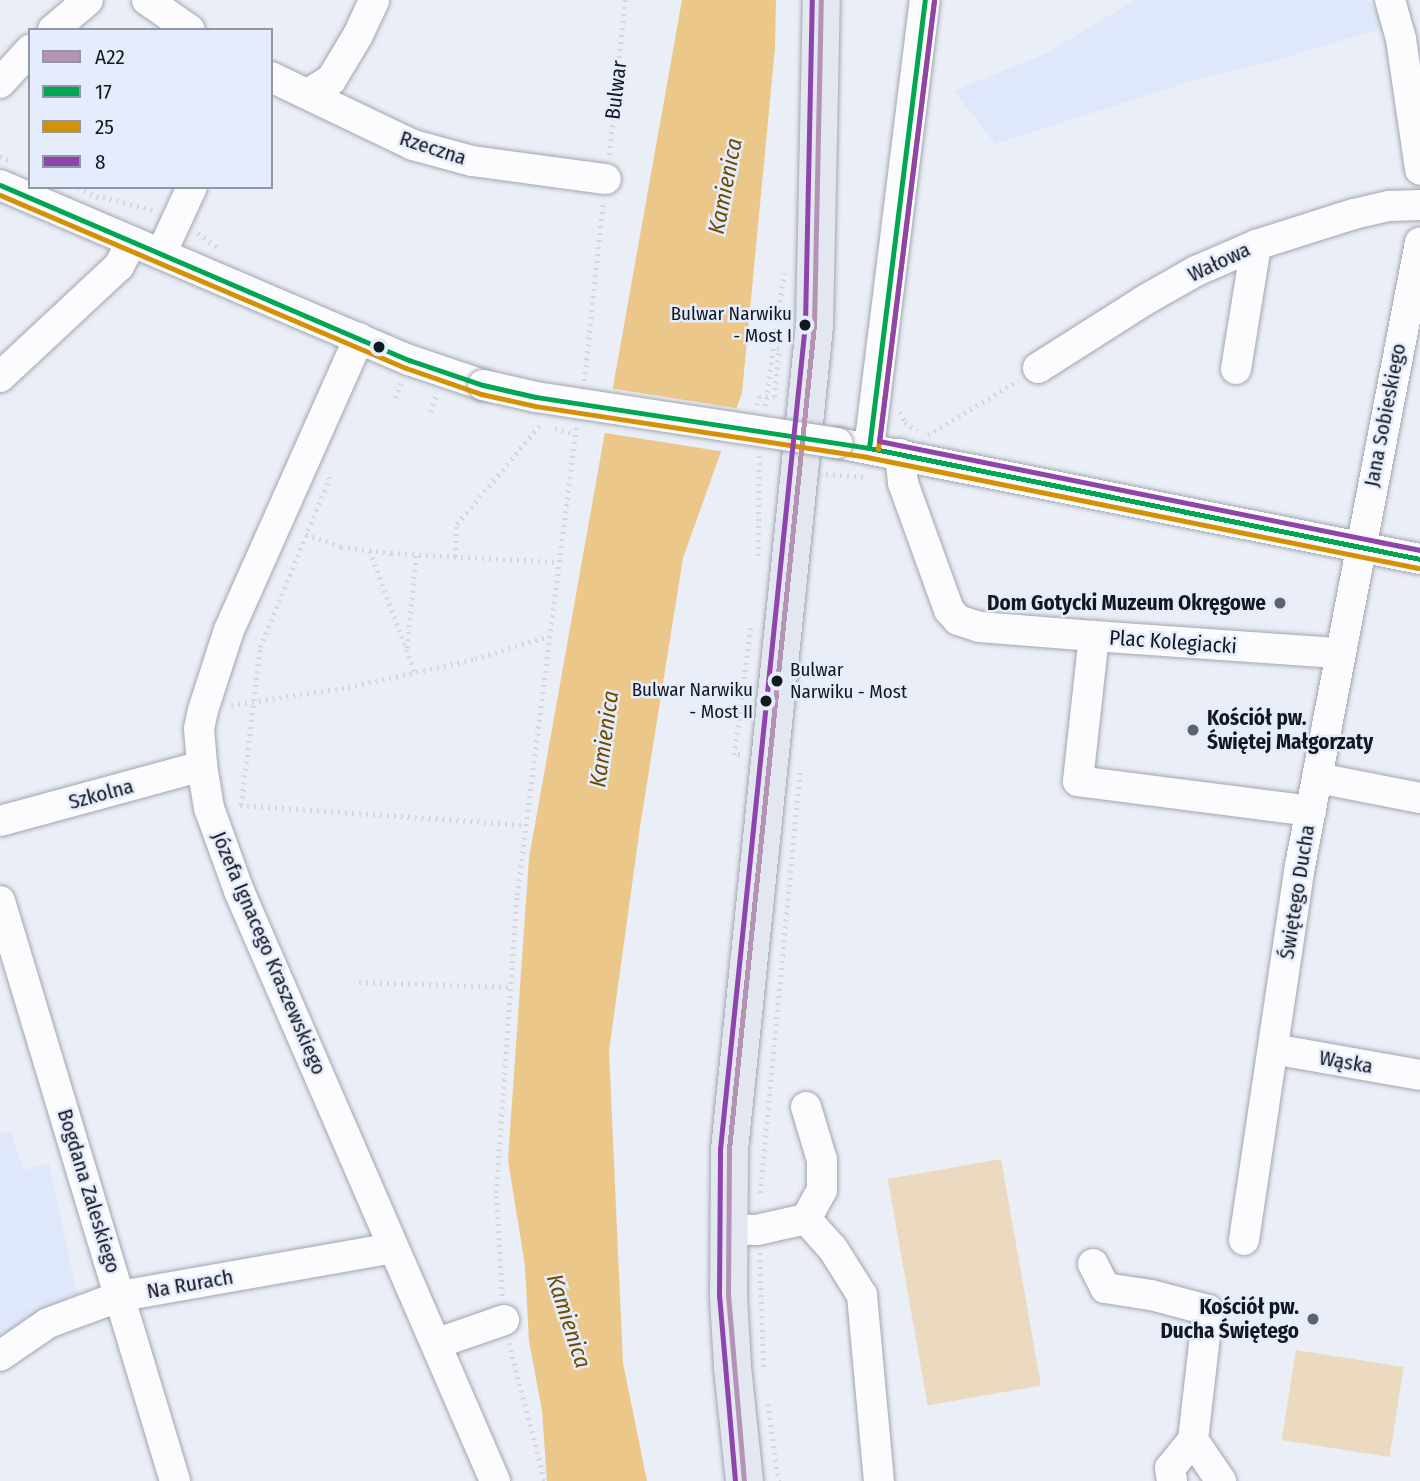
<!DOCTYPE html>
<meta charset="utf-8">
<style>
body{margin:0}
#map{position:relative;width:1420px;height:1481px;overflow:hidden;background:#eaeef7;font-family:"Fira Sans Condensed",sans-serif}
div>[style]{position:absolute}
.built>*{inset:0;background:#dfe8fa}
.green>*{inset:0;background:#ebd9c0;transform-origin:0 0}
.water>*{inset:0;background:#ecc78a}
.pier>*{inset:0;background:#eaeef7;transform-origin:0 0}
.path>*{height:4.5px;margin-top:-2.25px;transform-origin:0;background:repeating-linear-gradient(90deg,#d6d7d9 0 2px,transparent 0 7px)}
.roads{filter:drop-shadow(0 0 2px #a2a6af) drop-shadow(0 0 2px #a2a6af)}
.minor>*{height:30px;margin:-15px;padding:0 15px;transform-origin:15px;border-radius:15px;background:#fcfcfe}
.major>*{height:37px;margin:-18.5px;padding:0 18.5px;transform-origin:18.5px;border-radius:18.5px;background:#e3e7f0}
.bridges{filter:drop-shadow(0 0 2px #a2a6af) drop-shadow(0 0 2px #a2a6af)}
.minor-bridge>*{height:30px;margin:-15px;padding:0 15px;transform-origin:15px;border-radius:15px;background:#fcfcfe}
.bus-1>*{height:5px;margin:-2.5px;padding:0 2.5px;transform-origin:2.5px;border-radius:2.5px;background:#b493b5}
.bus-2>*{height:5px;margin:-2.5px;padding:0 2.5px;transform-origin:2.5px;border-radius:2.5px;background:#00a651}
.bus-3>*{height:5px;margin:-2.5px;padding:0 2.5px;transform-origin:2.5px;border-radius:2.5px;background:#d59105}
.bus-4>*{height:5px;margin:-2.5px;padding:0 2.5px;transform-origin:2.5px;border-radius:2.5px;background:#8e44ad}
.dots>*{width:19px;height:19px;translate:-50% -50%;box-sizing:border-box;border:4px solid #e5edfc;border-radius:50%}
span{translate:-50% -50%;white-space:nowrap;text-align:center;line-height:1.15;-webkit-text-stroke:5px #e5edfc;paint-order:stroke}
.bus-label{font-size:19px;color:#131720}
.right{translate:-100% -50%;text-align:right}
.left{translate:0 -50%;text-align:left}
.street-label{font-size:21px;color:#131720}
.poi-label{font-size:21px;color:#131720;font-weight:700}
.water-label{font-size:23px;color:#6f4c00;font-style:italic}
.legend{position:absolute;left:28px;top:28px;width:245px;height:161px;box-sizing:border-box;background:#e5edfc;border:2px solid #9197a4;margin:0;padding:9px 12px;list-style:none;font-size:21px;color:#131720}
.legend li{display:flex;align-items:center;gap:14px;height:35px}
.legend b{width:35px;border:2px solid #9197a4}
</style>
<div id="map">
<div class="built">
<div style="clip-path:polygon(1135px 0,1368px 0,1387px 27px,1267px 63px,1205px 77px,995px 144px,954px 91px,1045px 54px)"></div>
<div style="clip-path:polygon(10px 1131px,24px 1170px,49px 1163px,77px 1294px,0 1338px,0 1133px)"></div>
</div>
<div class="green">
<div style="left:1001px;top:1159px;width:230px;height:115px;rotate:80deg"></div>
<div style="left:1296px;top:1350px;width:109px;height:91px;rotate:9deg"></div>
</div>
<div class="water">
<div style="clip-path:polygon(682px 0,776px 0,775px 48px,742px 393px,683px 558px,640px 827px,609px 1051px,623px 1363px,647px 1481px,547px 1481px,542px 1411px,529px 1341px,525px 1266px,508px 1160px,529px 858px)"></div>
</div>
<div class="pier">
<div style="left:609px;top:388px;width:133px;height:45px;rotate:9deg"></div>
</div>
<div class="path">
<div style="left:609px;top:155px;width:156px;rotate:-84.1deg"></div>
<div style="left:0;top:156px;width:10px;rotate:24deg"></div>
<div style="left:78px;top:187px;width:27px;rotate:27deg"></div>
<div style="left:103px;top:197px;width:52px;rotate:14.6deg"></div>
<div style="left:198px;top:233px;width:26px;rotate:37deg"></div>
<div style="left:584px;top:381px;width:180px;rotate:-83.9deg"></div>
<div style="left:395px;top:398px;width:16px;rotate:-68deg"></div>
<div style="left:757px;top:405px;width:9px;rotate:-77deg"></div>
<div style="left:759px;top:396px;width:15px;rotate:4deg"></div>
<div style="left:774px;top:397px;width:48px;rotate:-84.1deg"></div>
<div style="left:779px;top:349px;width:7px;rotate:-172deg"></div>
<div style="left:765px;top:406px;width:134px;rotate:-81.9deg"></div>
<div style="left:430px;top:412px;width:17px;rotate:-69deg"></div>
<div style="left:900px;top:412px;width:11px;rotate:63deg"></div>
<div style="left:905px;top:422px;width:15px;rotate:37deg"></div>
<div style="left:555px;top:428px;width:21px;rotate:17deg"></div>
<div style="left:928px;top:435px;width:106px;rotate:-31.1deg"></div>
<div style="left:826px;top:474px;width:39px;rotate:4deg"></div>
<div style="left:306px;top:534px;width:37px;rotate:20deg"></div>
<div style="left:341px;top:547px;width:50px;rotate:6.8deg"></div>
<div style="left:391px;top:553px;width:167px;rotate:3.1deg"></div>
<div style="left:370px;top:551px;width:129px;rotate:69.6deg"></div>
<div style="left:758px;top:556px;width:100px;rotate:-89.4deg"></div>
<div style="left:455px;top:557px;width:33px;rotate:-87deg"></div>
<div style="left:457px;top:524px;width:131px;rotate:-50deg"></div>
<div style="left:407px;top:648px;width:93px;rotate:-84.5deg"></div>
<div style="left:231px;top:705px;width:118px;rotate:-8.7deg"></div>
<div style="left:348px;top:687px;width:130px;rotate:-12.4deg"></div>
<div style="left:475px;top:659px;width:77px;rotate:-17.3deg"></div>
<div style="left:740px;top:755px;width:6px;rotate:180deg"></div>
<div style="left:734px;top:755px;width:132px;rotate:-82.6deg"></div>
<div style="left:240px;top:805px;width:287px;rotate:4deg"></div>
<div style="left:241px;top:805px;width:159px;rotate:-83.1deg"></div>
<div style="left:260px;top:647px;width:182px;rotate:-67.7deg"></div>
<div style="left:329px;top:479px;width:5px;rotate:-112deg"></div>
<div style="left:359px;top:982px;width:152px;rotate:1.9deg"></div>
<div style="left:760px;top:1193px;width:422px;rotate:-84.6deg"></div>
<div style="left:760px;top:1253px;width:118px;rotate:88.1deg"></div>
<div style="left:502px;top:1296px;width:103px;rotate:-93.3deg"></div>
<div style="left:496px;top:1193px;width:299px;rotate:-86deg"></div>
<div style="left:517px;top:895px;width:471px;rotate:-82.8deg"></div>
<div style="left:509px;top:1343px;width:143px;rotate:75.4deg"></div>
<div style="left:768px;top:1404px;width:78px;rotate:81.9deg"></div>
</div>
<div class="roads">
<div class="minor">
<div style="left:147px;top:0;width:52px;rotate:34.9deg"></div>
<div style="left:1390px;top:0;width:41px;rotate:74.2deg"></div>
<div style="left:1401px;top:39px;width:132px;rotate:81.7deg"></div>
<div style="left:53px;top:30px;width:46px;rotate:-40.6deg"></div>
<div style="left:271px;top:77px;width:157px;rotate:25.6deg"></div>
<div style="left:413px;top:145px;width:61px;rotate:15.2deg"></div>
<div style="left:472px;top:161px;width:135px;rotate:7.7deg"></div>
<div style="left:0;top:83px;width:45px;rotate:-47.7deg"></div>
<div style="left:309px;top:93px;width:26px;rotate:-31deg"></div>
<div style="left:331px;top:80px;width:52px;rotate:-59deg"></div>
<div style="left:358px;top:35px;width:38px;rotate:-65deg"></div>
<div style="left:0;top:185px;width:445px;rotate:23.2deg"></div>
<div style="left:409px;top:360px;width:78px;rotate:18.7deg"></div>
<div style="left:161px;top:254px;width:74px;rotate:-65.2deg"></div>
<div style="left:359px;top:338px;width:320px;rotate:114deg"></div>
<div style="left:229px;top:630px;width:84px;rotate:108deg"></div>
<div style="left:203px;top:710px;width:19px;rotate:102deg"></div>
<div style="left:199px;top:729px;width:37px;rotate:85deg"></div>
<div style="left:202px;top:766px;width:43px;rotate:80.5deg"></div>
<div style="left:209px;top:808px;width:88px;rotate:70.1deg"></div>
<div style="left:239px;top:891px;width:643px;rotate:66.54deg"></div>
<div style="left:1038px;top:368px;width:127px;rotate:-32.4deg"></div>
<div style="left:1145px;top:300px;width:59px;rotate:-29.6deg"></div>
<div style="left:1196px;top:271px;width:65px;rotate:-23.4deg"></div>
<div style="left:1256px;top:245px;width:103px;rotate:-17.6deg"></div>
<div style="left:1354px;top:214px;width:37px;rotate:-13deg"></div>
<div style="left:1390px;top:206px;width:30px;rotate:-2deg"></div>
<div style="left:1236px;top:369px;width:126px;rotate:-80.8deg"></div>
<div style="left:0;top:377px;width:163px;rotate:-43deg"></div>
<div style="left:119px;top:266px;width:27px;rotate:-62deg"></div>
<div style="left:838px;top:443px;width:593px;rotate:11.27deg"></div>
<div style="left:869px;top:448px;width:451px;rotate:-82.9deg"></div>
<div style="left:900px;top:454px;width:29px;rotate:84deg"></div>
<div style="left:903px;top:483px;width:135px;rotate:70.1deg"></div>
<div style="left:949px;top:610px;width:13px;rotate:48deg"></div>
<div style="left:958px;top:620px;width:22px;rotate:18deg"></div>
<div style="left:979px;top:627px;width:115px;rotate:4.5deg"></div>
<div style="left:1318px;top:778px;width:104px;rotate:11.1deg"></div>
<div style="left:1311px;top:811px;width:235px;rotate:-172.7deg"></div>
<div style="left:1078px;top:781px;width:146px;rotate:-83.7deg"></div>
<div style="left:1094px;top:636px;width:246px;rotate:4deg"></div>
<div style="left:0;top:821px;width:209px;rotate:-15.2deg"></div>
<div style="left:0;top:901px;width:606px;rotate:73.21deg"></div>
<div style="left:1273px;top:1049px;width:149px;rotate:10deg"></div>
<div style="left:806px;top:1107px;width:55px;rotate:73.2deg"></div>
<div style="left:822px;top:1160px;width:30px;rotate:90deg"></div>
<div style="left:822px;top:1190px;width:33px;rotate:119deg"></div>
<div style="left:727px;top:1229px;width:30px;rotate:2deg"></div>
<div style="left:757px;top:1230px;width:50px;rotate:-12.7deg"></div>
<div style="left:806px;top:1219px;width:40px;rotate:48deg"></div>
<div style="left:833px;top:1249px;width:54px;rotate:57.8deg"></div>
<div style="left:862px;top:1295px;width:187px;rotate:84.8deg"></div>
<div style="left:1244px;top:1240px;width:378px;rotate:-81.5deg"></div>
<div style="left:1300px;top:866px;width:635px;rotate:-79.11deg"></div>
<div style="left:1093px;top:1264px;width:27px;rotate:63deg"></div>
<div style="left:1105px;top:1288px;width:47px;rotate:8.7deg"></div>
<div style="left:1151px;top:1295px;width:59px;rotate:14.7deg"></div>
<div style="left:1208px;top:1310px;width:131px;rotate:96.6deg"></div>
<div style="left:1193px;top:1440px;width:36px;rotate:129deg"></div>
<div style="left:1170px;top:1468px;width:13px;rotate:81deg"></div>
<div style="left:438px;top:1343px;width:70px;rotate:-19.2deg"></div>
<div style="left:0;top:1356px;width:58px;rotate:-34.5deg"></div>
<div style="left:48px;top:1323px;width:78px;rotate:-20.3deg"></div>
<div style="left:121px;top:1296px;width:275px;rotate:-10deg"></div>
<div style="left:1193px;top:1440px;width:50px;rotate:55.7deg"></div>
</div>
<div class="major">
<div style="left:744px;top:1481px;width:116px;rotate:-96deg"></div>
<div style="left:732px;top:1366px;width:70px;rotate:-93.3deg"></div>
<div style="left:728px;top:1296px;width:147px;rotate:-89.6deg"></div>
<div style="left:729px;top:1149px;width:828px;rotate:-84.11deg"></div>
<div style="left:814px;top:325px;width:325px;rotate:-88.8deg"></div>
</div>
</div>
<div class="bridges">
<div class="minor-bridge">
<div style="left:483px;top:385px;width:54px;rotate:12.8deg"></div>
<div style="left:536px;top:397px;width:305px;rotate:8.7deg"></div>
</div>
</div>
<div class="bus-1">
<div style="left:744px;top:1481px;width:186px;rotate:-94.9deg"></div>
<div style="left:728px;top:1296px;width:147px;rotate:-89.6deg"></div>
<div style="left:729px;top:1149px;width:828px;rotate:-84.11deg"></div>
<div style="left:814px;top:325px;width:325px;rotate:-88.8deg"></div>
</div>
<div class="bus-2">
<div style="left:0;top:185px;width:445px;rotate:23.2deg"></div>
<div style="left:409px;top:360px;width:78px;rotate:18.7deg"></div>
<div style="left:483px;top:385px;width:54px;rotate:12.8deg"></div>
<div style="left:536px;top:397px;width:337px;rotate:8.7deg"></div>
<div style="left:869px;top:448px;width:562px;rotate:11.39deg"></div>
<div style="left:869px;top:448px;width:451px;rotate:-82.9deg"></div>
</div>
<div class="bus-3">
<div style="left:0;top:195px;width:441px;rotate:23.1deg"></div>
<div style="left:406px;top:368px;width:79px;rotate:19.1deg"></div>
<div style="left:481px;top:394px;width:55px;rotate:12.5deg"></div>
<div style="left:535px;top:406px;width:336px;rotate:8.7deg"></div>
<div style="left:867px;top:457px;width:562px;rotate:11.39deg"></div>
<div style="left:878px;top:449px;width:451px;rotate:-82.9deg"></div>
</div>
<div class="bus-4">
<div style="left:934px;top:1px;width:443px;rotate:97.1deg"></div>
<div style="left:879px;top:441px;width:552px;rotate:11.39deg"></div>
<div style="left:735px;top:1481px;width:186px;rotate:-94.9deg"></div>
<div style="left:719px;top:1296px;width:147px;rotate:-89.6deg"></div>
<div style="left:720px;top:1149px;width:829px;rotate:-84.12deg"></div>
<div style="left:805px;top:324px;width:324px;rotate:-88.8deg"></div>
</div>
<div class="dots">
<div style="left:805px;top:325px;background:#131720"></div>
<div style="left:379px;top:347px;background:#131720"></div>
<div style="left:1280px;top:603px;background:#5e626b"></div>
<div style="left:777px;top:681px;background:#131720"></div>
<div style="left:766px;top:701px;background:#131720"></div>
<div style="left:1193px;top:730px;background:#5e626b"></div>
<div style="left:1313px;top:1319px;background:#5e626b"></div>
</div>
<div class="bus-label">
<span class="right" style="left:792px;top:325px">Bulwar Narwiku<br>- Most I</span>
<span class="left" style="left:790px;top:681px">Bulwar<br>Narwiku - Most</span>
<span class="right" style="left:753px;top:701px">Bulwar Narwiku<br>- Most II</span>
</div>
<div class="street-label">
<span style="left:616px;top:90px;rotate:-83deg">Bulwar</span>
<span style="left:433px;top:148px;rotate:18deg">Rzeczna</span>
<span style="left:1219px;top:262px;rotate:-25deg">Wałowa</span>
<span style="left:1385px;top:415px;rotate:-79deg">Jana Sobieskiego</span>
<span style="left:1173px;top:642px;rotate:4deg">Plac Kolegiacki</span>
<span style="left:101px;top:794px;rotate:-15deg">Szkolna</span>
<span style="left:1297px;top:892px;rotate:-81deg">Świętego Ducha</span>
<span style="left:269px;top:953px;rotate:67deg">Józefa Ignacego Kraszewskiego</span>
<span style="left:1346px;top:1062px;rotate:10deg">Wąska</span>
<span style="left:89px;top:1191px;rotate:73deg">Bogdana Zaleskiego</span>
<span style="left:190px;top:1284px;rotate:-10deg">Na Rurach</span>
</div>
<div class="poi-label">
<span class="right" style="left:1266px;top:603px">Dom Gotycki Muzeum Okręgowe</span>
<span class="left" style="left:1207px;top:730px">Kościół pw.<br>Świętej Małgorzaty</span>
<span class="right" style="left:1299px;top:1319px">Kościół pw.<br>Ducha Świętego</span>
</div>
<div class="water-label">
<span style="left:725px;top:186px;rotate:-79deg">Kamienica</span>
<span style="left:604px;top:739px;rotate:-82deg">Kamienica</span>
<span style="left:569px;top:1321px;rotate:72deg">Kamienica</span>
</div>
<ul class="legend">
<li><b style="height:9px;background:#b493b5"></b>A22</li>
<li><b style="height:9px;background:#00a651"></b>17</li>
<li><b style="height:9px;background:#d59105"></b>25</li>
<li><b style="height:9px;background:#8e44ad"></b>8</li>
</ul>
</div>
